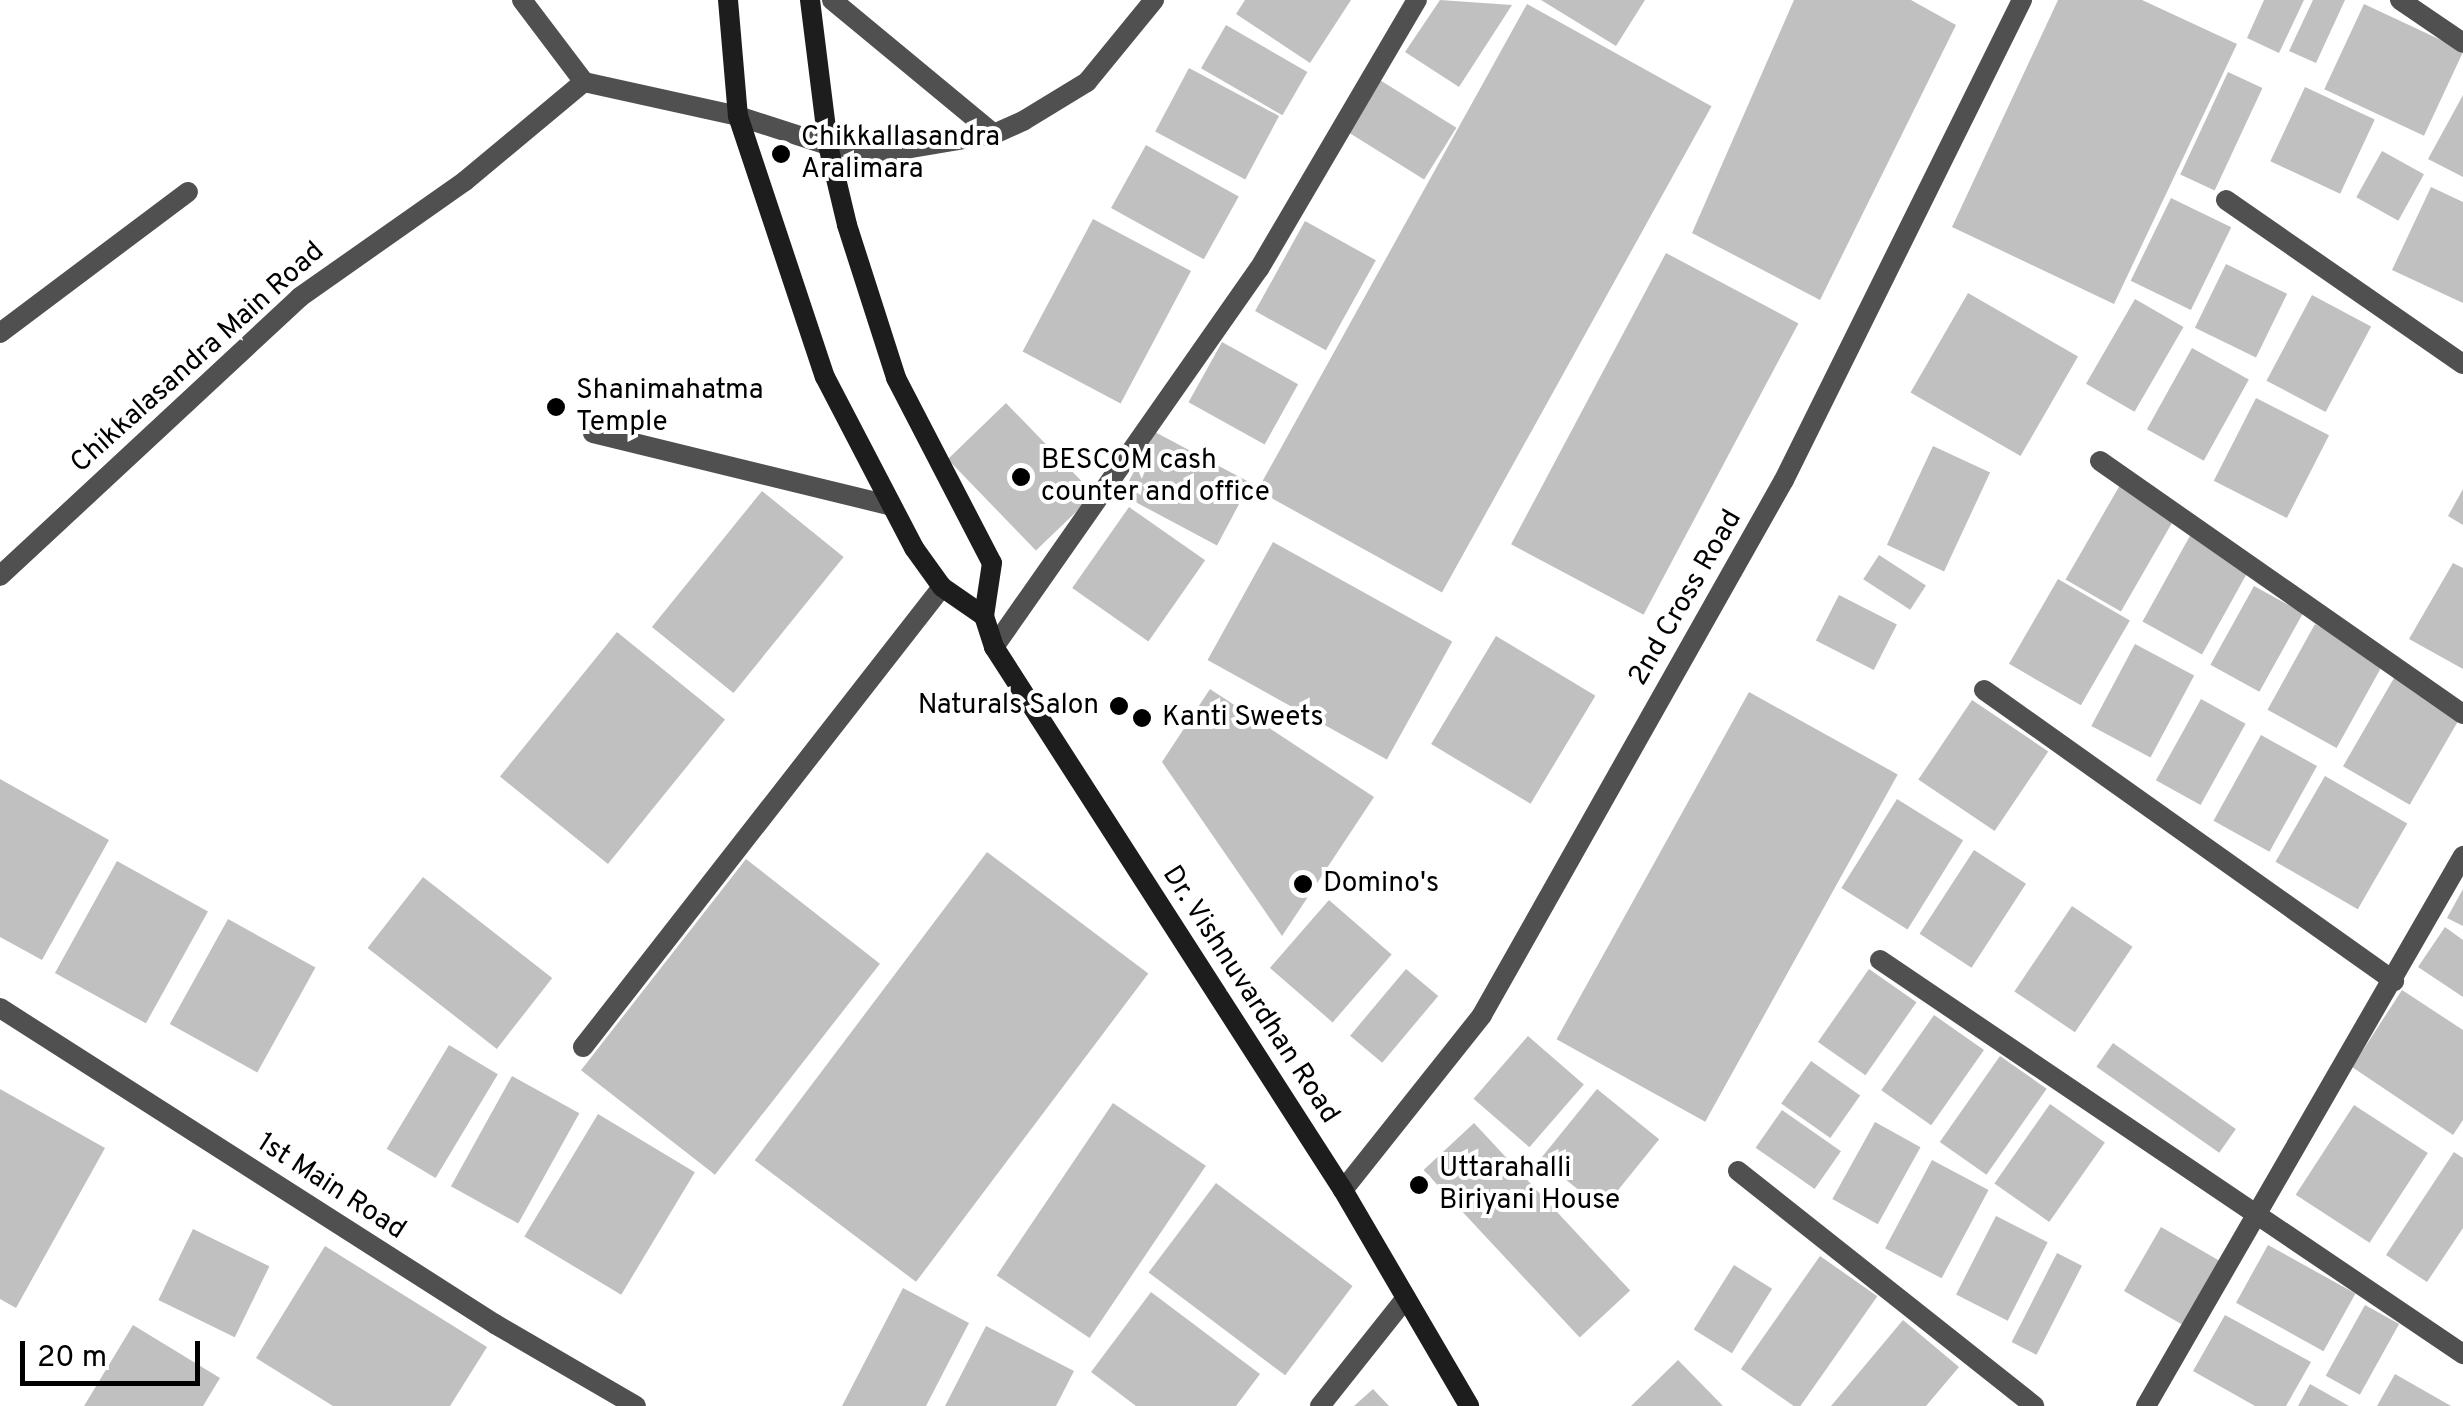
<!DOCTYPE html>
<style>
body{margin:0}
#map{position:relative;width:2463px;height:1406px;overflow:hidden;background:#fff;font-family:Overpass,sans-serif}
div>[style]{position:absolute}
.building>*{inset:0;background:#c0c0c0;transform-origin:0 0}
.service>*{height:20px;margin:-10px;padding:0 10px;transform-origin:10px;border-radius:10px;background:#505050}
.minor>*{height:20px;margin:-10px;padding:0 10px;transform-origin:10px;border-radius:10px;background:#505050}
.tertiary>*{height:20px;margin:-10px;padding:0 10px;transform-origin:10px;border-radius:10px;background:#505050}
.secondary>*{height:20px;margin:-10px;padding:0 10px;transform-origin:10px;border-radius:10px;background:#1d1d1d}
.dots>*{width:28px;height:28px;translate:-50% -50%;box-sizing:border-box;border:5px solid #fff;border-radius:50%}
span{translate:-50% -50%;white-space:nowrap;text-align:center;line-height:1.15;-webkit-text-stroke:8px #fff;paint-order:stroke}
.poi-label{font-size:28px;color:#000}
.left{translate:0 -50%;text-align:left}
.right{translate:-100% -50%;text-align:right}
.street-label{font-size:28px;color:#000}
.scale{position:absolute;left:20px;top:1341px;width:180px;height:45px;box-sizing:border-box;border:5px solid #000;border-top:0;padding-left:12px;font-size:30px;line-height:35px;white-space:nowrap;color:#000;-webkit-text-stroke:8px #fff;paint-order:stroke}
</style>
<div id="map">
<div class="building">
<div style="clip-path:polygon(1245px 0,1351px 0,1310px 63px,1236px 14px)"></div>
<div style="clip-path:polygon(1440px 0,1512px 5px,1459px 87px,1405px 52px)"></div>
<div style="clip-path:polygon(1541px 0,1645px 0,1616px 46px)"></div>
<div style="clip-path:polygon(1794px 0,1911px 0,1956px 25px,1820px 300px,1692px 233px)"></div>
<div style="clip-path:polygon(2058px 0,2142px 0,2237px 44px,2114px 304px,1952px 227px)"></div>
<div style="clip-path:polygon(2264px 0,2304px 0,2279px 53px,2247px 38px)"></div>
<div style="clip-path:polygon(2313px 0,2345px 0,2316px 63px,2289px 51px)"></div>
<div style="left:1527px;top:4px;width:211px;height:556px;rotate:29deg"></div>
<div style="left:2364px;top:4px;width:110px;height:94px;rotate:25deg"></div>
<div style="left:1226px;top:25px;width:94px;height:50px;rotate:30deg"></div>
<div style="left:1189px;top:68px;width:102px;height:72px;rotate:28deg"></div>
<div style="left:2228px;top:72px;width:38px;height:113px;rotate:25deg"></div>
<div style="left:1375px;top:77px;width:96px;height:61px;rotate:32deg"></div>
<div style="left:2305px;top:87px;width:77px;height:82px;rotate:25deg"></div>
<div style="clip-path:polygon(2463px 95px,2463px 177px,2428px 159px)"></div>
<div style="left:1146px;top:145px;width:106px;height:72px;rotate:29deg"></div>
<div style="left:2382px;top:151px;width:48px;height:53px;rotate:29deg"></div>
<div style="clip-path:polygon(2431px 187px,2463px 202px,2463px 303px,2392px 270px)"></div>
<div style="left:2171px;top:198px;width:67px;height:92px;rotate:26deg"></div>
<div style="left:1093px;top:219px;width:111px;height:150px;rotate:28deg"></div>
<div style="left:1305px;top:221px;width:81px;height:103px;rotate:29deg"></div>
<div style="left:1666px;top:253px;width:150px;height:330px;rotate:28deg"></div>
<div style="left:2226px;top:264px;width:68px;height:71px;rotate:26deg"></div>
<div style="left:1968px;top:293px;width:127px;height:115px;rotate:30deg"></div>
<div style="left:2312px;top:295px;width:67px;height:97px;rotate:28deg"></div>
<div style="left:2135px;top:299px;width:56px;height:98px;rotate:30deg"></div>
<div style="left:1222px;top:342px;width:87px;height:69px;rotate:29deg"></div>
<div style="left:2192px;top:348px;width:65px;height:93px;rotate:29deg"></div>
<div style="left:2256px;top:398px;width:82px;height:93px;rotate:27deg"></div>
<div style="left:1006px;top:403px;width:127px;height:81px;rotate:46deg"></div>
<div style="left:1155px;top:432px;width:108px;height:71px;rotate:28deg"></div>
<div style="left:1933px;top:446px;width:63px;height:109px;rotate:25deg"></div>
<div style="left:2120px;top:485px;width:64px;height:109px;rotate:30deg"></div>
<div style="clip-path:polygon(2463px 489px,2463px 525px,2448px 516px)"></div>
<div style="left:762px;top:491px;width:105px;height:175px;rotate:39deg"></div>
<div style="left:1129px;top:507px;width:93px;height:99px;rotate:35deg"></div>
<div style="left:2191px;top:534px;width:68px;height:100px;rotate:29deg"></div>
<div style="left:1273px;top:542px;width:205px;height:135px;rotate:29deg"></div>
<div style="left:1879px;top:555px;width:56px;height:29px;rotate:33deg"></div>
<div style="clip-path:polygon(2453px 563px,2463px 568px,2463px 669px,2409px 639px)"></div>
<div style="left:2058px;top:579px;width:83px;height:98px;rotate:30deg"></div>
<div style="left:2254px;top:586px;width:56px;height:90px;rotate:29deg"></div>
<div style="left:1839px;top:595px;width:65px;height:51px;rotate:27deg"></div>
<div style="left:2315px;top:624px;width:79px;height:98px;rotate:29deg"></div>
<div style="left:617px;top:632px;width:139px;height:186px;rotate:39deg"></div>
<div style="left:1496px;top:636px;width:116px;height:126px;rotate:31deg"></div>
<div style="left:2135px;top:644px;width:67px;height:93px;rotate:28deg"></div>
<div style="left:2394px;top:678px;width:77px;height:102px;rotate:30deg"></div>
<div style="clip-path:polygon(1210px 689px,1374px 797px,1282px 936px,1162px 762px)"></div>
<div style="left:1749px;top:692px;width:170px;height:397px;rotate:29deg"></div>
<div style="left:2201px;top:699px;width:51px;height:93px;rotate:29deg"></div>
<div style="left:1972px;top:700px;width:92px;height:96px;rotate:34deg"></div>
<div style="left:2261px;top:735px;width:64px;height:98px;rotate:29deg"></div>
<div style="left:2325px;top:776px;width:95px;height:99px;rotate:30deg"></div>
<div style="clip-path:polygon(0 779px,109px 840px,42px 960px,0 937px)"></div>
<div style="left:1897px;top:799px;width:78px;height:105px;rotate:32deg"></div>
<div style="left:1974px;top:850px;width:62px;height:100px;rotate:33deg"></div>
<div style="left:987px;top:852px;width:202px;height:386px;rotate:37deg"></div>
<div style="left:746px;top:859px;width:170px;height:268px;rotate:38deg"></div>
<div style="left:117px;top:861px;width:104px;height:128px;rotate:29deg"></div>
<div style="left:423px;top:877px;width:164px;height:90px;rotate:38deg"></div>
<div style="clip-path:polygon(2463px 889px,2463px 926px,2447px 918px)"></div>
<div style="left:1329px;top:900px;width:83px;height:90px;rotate:41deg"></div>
<div style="left:2072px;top:906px;width:73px;height:103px;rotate:34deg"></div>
<div style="left:228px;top:919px;width:100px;height:120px;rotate:29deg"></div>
<div style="clip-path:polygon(2445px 927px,2463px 940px,2463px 997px,2418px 967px)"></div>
<div style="left:1406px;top:969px;width:42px;height:87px;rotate:40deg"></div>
<div style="left:1869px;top:969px;width:58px;height:89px;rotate:35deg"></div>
<div style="clip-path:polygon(2402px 990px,2463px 1030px,2463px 1120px,2453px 1135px,2352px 1067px)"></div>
<div style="left:1934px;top:1015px;width:61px;height:92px;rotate:35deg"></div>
<div style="left:1528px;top:1036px;width:74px;height:83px;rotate:41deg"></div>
<div style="left:2113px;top:1043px;width:150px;height:29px;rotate:35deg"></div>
<div style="left:449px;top:1045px;width:57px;height:121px;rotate:31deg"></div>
<div style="left:2000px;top:1056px;width:57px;height:105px;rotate:35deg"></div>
<div style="left:1811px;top:1061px;width:60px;height:52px;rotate:35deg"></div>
<div style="left:512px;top:1076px;width:77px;height:126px;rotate:29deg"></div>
<div style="clip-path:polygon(0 1089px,105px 1148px,16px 1308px,0 1299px)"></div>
<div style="left:1597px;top:1089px;width:80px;height:90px;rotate:39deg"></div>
<div style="left:1113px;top:1103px;width:112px;height:208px;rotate:34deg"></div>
<div style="left:2050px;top:1104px;width:67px;height:97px;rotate:35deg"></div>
<div style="left:2354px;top:1105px;width:88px;height:107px;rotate:33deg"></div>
<div style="left:1782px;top:1110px;width:72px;height:46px;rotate:35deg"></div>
<div style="left:598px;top:1114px;width:113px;height:143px;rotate:31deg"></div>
<div style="left:1875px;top:1122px;width:52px;height:88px;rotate:29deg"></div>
<div style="left:1474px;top:1123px;width:229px;height:69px;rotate:47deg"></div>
<div style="clip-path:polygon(2454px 1152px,2463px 1158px,2463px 1228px,2427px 1282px,2386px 1255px)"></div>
<div style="left:1932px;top:1160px;width:64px;height:100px;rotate:28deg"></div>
<div style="left:1216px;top:1183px;width:171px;height:112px;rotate:37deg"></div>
<div style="left:1996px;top:1216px;width:58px;height:88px;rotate:27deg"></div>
<div style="left:2161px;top:1227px;width:68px;height:74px;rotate:30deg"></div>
<div style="left:193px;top:1229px;width:85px;height:79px;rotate:26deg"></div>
<div style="left:2268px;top:1245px;width:100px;height:66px;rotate:29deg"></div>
<div style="clip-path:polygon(325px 1246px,487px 1347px,450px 1406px,333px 1406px,256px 1358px)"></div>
<div style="left:2057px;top:1253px;width:28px;height:100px;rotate:27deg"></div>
<div style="left:1820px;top:1256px;width:70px;height:138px;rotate:35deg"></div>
<div style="left:1734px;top:1265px;width:45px;height:76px;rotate:32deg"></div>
<div style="clip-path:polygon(903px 1288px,969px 1323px,926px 1406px,842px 1406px)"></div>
<div style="clip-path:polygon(1151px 1292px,1260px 1374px,1236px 1406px,1136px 1406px,1091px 1372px)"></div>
<div style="left:2365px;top:1305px;width:39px;height:81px;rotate:29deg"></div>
<div style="clip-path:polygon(2225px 1315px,2311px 1362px,2286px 1406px,2255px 1406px,2193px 1371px)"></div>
<div style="clip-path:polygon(1903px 1320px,1959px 1367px,1926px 1406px,1831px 1406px)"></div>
<div style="clip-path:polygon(133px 1325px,220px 1378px,203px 1406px,84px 1406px)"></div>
<div style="clip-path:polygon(986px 1326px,1074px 1371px,1056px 1406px,945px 1406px)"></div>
<div style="clip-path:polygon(1678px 1360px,1723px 1406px,1631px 1406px)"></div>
<div style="clip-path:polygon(2395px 1374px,2451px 1406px,2377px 1406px)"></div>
<div style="clip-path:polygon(2310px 1384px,2349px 1406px,2298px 1406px)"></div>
<div style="clip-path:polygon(1373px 1389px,1389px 1406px,1354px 1406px)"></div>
</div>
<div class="service">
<div style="left:0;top:333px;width:235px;rotate:-36.9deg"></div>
</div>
<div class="minor">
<div style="left:832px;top:0;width:210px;rotate:39.6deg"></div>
<div style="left:2400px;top:0;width:76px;rotate:34.3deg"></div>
<div style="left:828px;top:145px;width:60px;rotate:6.7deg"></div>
<div style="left:888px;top:152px;width:108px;rotate:-9.6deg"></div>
<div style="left:994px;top:134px;width:32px;rotate:-24deg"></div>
<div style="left:1023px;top:121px;width:75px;rotate:-31.4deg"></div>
<div style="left:1087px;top:82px;width:106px;rotate:-50.7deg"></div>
<div style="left:2226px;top:200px;width:288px;rotate:34.7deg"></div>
<div style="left:593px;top:433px;width:305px;rotate:13.7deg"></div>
<div style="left:2100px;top:461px;width:442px;rotate:34.9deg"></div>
<div style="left:994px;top:647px;width:462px;rotate:-55deg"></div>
<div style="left:1259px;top:269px;width:312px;rotate:-59.6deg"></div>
<div style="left:1984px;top:690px;width:503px;rotate:35.37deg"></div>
<div style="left:1880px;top:960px;width:704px;rotate:34.05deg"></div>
<div style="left:0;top:1008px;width:587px;rotate:32.55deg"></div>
<div style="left:495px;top:1324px;width:163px;rotate:30.2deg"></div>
<div style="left:583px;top:1047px;width:584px;rotate:-52.03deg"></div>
<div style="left:1738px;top:1171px;width:378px;rotate:38.4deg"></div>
<div style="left:1343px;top:1190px;width:223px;rotate:-51.5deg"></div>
<div style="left:1482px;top:1015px;width:614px;rotate:-60.56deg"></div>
<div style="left:1784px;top:480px;width:536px;rotate:-63.63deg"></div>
<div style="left:1320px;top:1406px;width:138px;rotate:-51.5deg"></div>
<div style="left:2146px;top:1406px;width:635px;rotate:-60.04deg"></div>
</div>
<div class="tertiary">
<div style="left:522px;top:0;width:103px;rotate:52.9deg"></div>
<div style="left:584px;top:82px;width:158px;rotate:12.4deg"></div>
<div style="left:738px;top:116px;width:95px;rotate:17.9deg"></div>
<div style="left:0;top:576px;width:410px;rotate:-42.9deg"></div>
<div style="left:300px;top:297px;width:202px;rotate:-35.1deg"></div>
<div style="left:465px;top:181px;width:155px;rotate:-39.8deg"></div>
</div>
<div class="secondary">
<div style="left:728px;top:0;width:116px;rotate:85.1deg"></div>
<div style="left:738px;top:116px;width:275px;rotate:71.6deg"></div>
<div style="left:825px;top:377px;width:193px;rotate:62.5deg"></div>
<div style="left:914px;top:548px;width:48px;rotate:54.3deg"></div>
<div style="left:942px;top:587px;width:51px;rotate:34.6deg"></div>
<div style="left:810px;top:0;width:146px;rotate:82.9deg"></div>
<div style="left:828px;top:145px;width:82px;rotate:76.6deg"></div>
<div style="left:847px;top:225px;width:161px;rotate:72.2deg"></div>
<div style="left:896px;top:378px;width:208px;rotate:62.6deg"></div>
<div style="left:992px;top:563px;width:54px;rotate:98.6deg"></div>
<div style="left:984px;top:616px;width:33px;rotate:72deg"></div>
<div style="left:994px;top:647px;width:645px;rotate:57.27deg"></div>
<div style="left:1343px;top:1190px;width:250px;rotate:59.7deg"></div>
</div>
<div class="dots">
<div style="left:781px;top:154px;background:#000"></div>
<div style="left:556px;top:407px;background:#000"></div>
<div style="left:1021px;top:477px;background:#000"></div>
<div style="left:1119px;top:706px;background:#000"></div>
<div style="left:1142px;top:718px;background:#000"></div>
<div style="left:1303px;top:884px;background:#000"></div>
<div style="left:1419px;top:1185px;background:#000"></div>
</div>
<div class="poi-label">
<span class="left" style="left:801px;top:154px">Chikkallasandra<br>Aralimara</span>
<span class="left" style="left:576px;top:407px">Shanimahatma<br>Temple</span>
<span class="left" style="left:1041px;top:477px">BESCOM cash<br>counter and office</span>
<span class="right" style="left:1099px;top:706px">Naturals Salon</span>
<span class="left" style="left:1162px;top:718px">Kanti Sweets</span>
<span class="left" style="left:1323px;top:884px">Domino's</span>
<span class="left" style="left:1439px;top:1185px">Uttarahalli<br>Biriyani House</span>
</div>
<div class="street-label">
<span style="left:198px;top:358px;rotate:-42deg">Chikkalasandra Main Road</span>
<span style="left:1686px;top:598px;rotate:-60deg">2nd Cross Road</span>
<span style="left:1250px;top:995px;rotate:57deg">Dr. Vishnuvardhan Road</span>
<span style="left:331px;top:1187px;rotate:33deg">1st Main Road</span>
</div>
<div class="scale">20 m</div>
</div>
